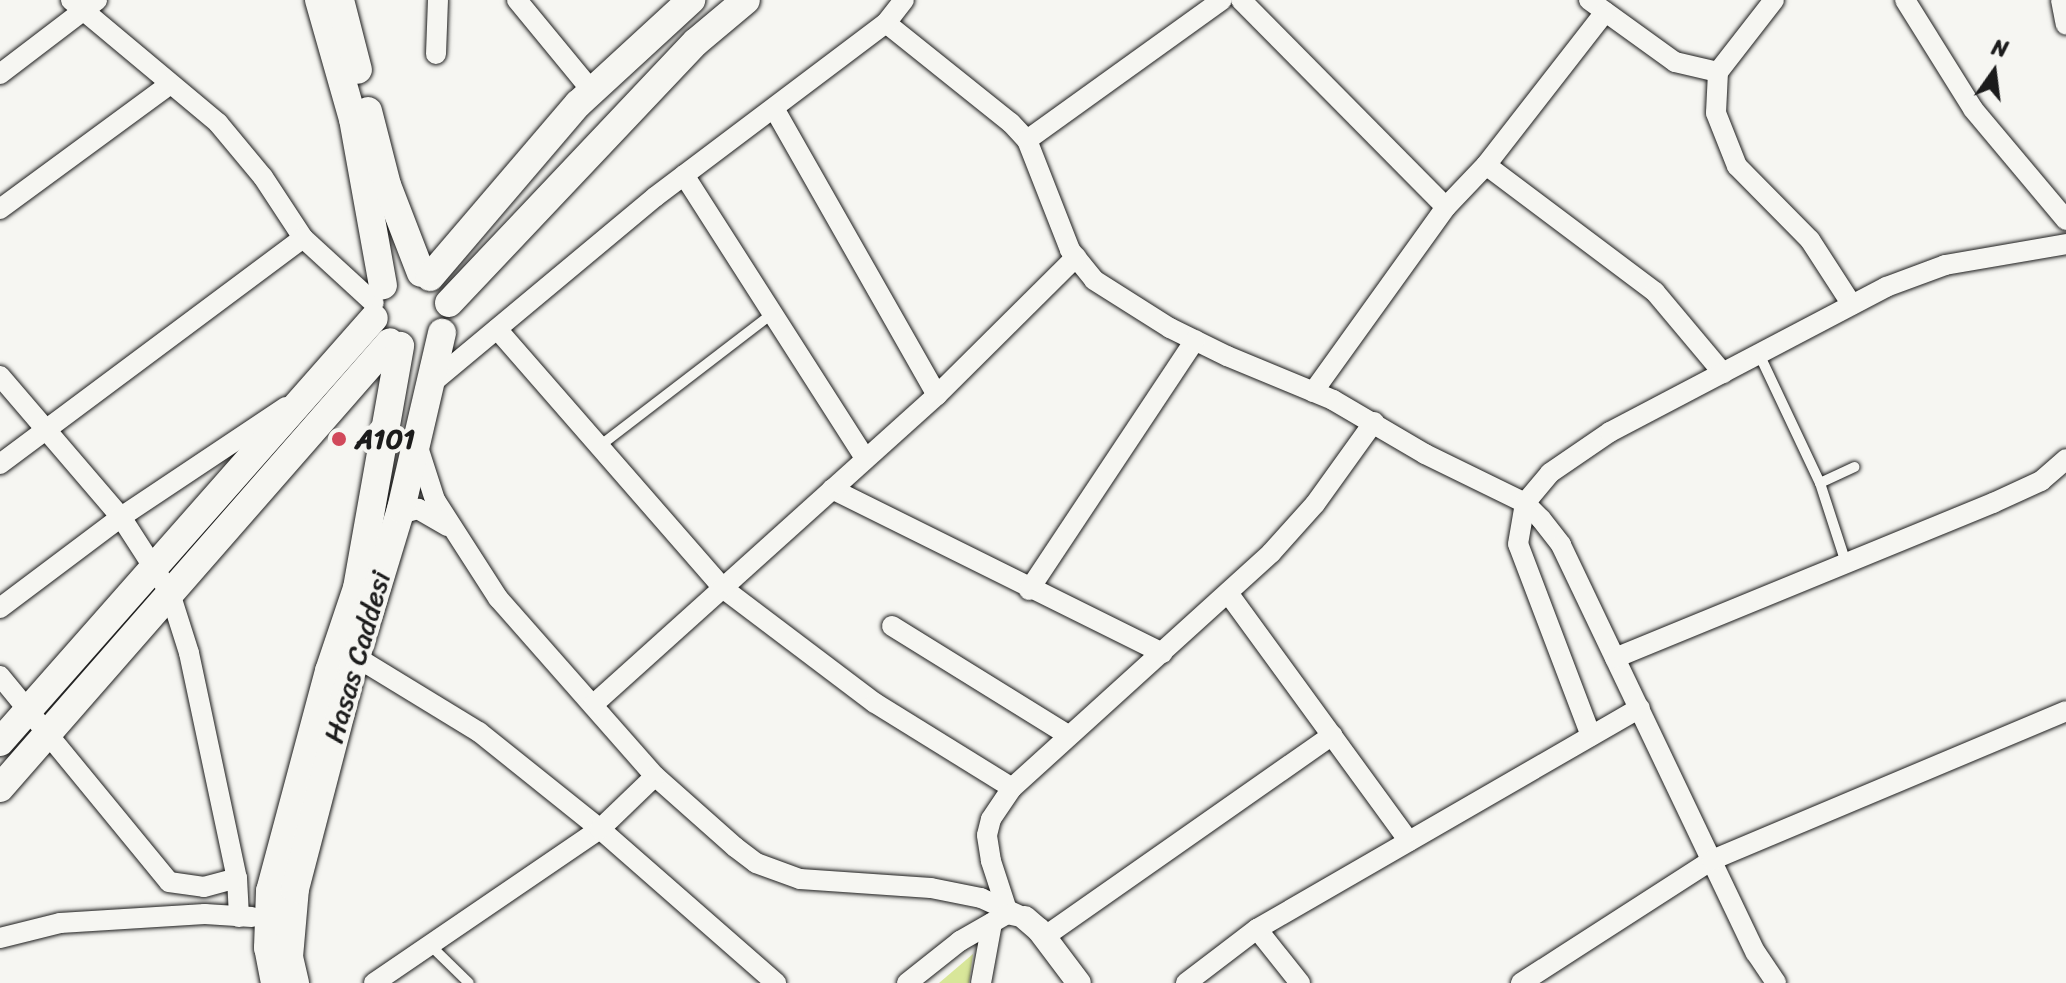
<!DOCTYPE html>
<style>
body{margin:0}
#map{position:relative;width:2066px;height:983px;overflow:hidden;background:#f6f6f2;font-family:Sriracha,sans-serif}
div>[style]{position:absolute}
.green>*{inset:0;background:#d8e699}
.roads{filter:drop-shadow(0 0 2px #1c1c1c) drop-shadow(0 0 2px #1c1c1c)}
.service>*{height:10px;margin:-5px;padding:0 5px;transform-origin:5px;border-radius:5px;background:#f6f6f2}
.minor>*{height:20px;margin:-10px;padding:0 10px;transform-origin:10px;border-radius:10px;background:#f6f6f2}
.tertiary>*{height:24px;margin:-12px;padding:0 12px;transform-origin:12px;border-radius:12px;background:#f6f6f2}
.secondary>*{height:28px;margin:-14px;padding:0 14px;transform-origin:14px;border-radius:14px;background:#f6f6f2}
.dots>*{width:22px;height:22px;translate:-50% -50%;box-sizing:border-box;border:4px solid #f6f6f2;border-radius:50%}
span{translate:-50% -50%;white-space:nowrap;text-align:center;line-height:1.15;-webkit-text-stroke:8px #f6f6f2;paint-order:stroke}
.poi-label{font-size:28px;color:#1c1c1c;font-weight:700}
.left{translate:0 -50%;text-align:left}
.street-label{font-size:28px;color:#1c1c1c}
.north{position:absolute;left:1954px;top:32px;width:80px;height:80px;-webkit-text-stroke:6px #f6f6f2;paint-order:stroke;rotate:14deg;font-size:22px;font-weight:700;line-height:32px;text-align:center;color:#1c1c1c}
.north::after{content:'';display:block;margin:auto;width:28px;height:36px;background:#1c1c1c;clip-path:polygon(50% 0,100% 100%,50% 72%,0 100%)}
</style>
<div id="map">
<div class="green">
<div style="clip-path:polygon(973px 954px,969px 983px,939px 983px)"></div>
</div>
<div class="roads">
<div class="service">
<div style="left:1759px;top:354px;width:143px;rotate:64.7deg"></div>
<div style="left:1820px;top:483px;width:84px;rotate:72deg"></div>
<div style="left:601px;top:445px;width:217px;rotate:-37.5deg"></div>
<div style="left:1820px;top:483px;width:38px;rotate:-25deg"></div>
<div style="left:430px;top:945px;width:54px;rotate:44.3deg"></div>
</div>
<div class="minor">
<div style="left:71px;top:0;width:192px;rotate:39.9deg"></div>
<div style="left:218px;top:123px;width:70px;rotate:50.2deg"></div>
<div style="left:263px;top:177px;width:73px;rotate:56.7deg"></div>
<div style="left:303px;top:238px;width:96px;rotate:42.5deg"></div>
<div style="left:517px;top:0;width:118px;rotate:50.5deg"></div>
<div style="left:1241px;top:0;width:291px;rotate:45.3deg"></div>
<div style="left:1589px;top:0;width:106px;rotate:35.8deg"></div>
<div style="left:1675px;top:62px;width:44px;rotate:13.1deg"></div>
<div style="left:1718px;top:72px;width:91px;rotate:-52.1deg"></div>
<div style="left:1905px;top:0;width:128px;rotate:58deg"></div>
<div style="left:1973px;top:109px;width:145px;rotate:50deg"></div>
<div style="left:2061px;top:0;width:25px;rotate:79deg"></div>
<div style="left:886px;top:23px;width:160px;rotate:38.7deg"></div>
<div style="left:1011px;top:123px;width:23px;rotate:47deg"></div>
<div style="left:1027px;top:140px;width:118px;rotate:68.6deg"></div>
<div style="left:1070px;top:250px;width:38px;rotate:51deg"></div>
<div style="left:1094px;top:280px;width:90px;rotate:32.3deg"></div>
<div style="left:1170px;top:328px;width:64px;rotate:26.2deg"></div>
<div style="left:1227px;top:356px;width:115px;rotate:22.5deg"></div>
<div style="left:1333px;top:400px;width:107px;rotate:30.4deg"></div>
<div style="left:1425px;top:454px;width:111px;rotate:26.1deg"></div>
<div style="left:1525px;top:503px;width:23px;rotate:45deg"></div>
<div style="left:1541px;top:519px;width:33px;rotate:52deg"></div>
<div style="left:1561px;top:545px;width:452px;rotate:64.5deg"></div>
<div style="left:1756px;top:953px;width:36px;rotate:56deg"></div>
<div style="left:436px;top:54px;width:54px;rotate:-87.9deg"></div>
<div style="left:1718px;top:72px;width:41px;rotate:92.8deg"></div>
<div style="left:1716px;top:113px;width:57px;rotate:68.4deg"></div>
<div style="left:1737px;top:166px;width:104px;rotate:45.4deg"></div>
<div style="left:1810px;top:240px;width:77px;rotate:57.1deg"></div>
<div style="left:0;top:74px;width:122px;rotate:-37.3deg"></div>
<div style="left:775px;top:110px;width:328px;rotate:60.4deg"></div>
<div style="left:1027px;top:140px;width:240px;rotate:-35.7deg"></div>
<div style="left:1486px;top:165px;width:211px;rotate:36.9deg"></div>
<div style="left:1655px;top:292px;width:106px;rotate:50deg"></div>
<div style="left:684px;top:175px;width:336px;rotate:57.4deg"></div>
<div style="left:0;top:209px;width:211px;rotate:-36.3deg"></div>
<div style="left:497px;top:329px;width:345px;rotate:48.9deg"></div>
<div style="left:724px;top:589px;width:189px;rotate:37.1deg"></div>
<div style="left:875px;top:703px;width:161px;rotate:31.8deg"></div>
<div style="left:0;top:376px;width:186px;rotate:49.4deg"></div>
<div style="left:121px;top:517px;width:198px;rotate:-33.7deg"></div>
<div style="left:427px;top:387px;width:297px;rotate:-39.8deg"></div>
<div style="left:655px;top:197px;width:289px;rotate:-37deg"></div>
<div style="left:886px;top:23px;width:29px;rotate:-52deg"></div>
<div style="left:1313px;top:392px;width:228px;rotate:-54.3deg"></div>
<div style="left:1446px;top:207px;width:58px;rotate:-46.4deg"></div>
<div style="left:1486px;top:165px;width:194px;rotate:-52.1deg"></div>
<div style="left:417px;top:444px;width:59px;rotate:72.2deg"></div>
<div style="left:435px;top:500px;width:117px;rotate:57.3deg"></div>
<div style="left:498px;top:598px;width:237px;rotate:48.6deg"></div>
<div style="left:655px;top:776px;width:107px;rotate:41.6deg"></div>
<div style="left:735px;top:847px;width:26px;rotate:37deg"></div>
<div style="left:756px;top:863px;width:47px;rotate:20deg"></div>
<div style="left:800px;top:879px;width:131px;rotate:3.9deg"></div>
<div style="left:931px;top:888px;width:51px;rotate:11.3deg"></div>
<div style="left:981px;top:898px;width:48px;rotate:24.4deg"></div>
<div style="left:0;top:464px;width:378px;rotate:-36.7deg"></div>
<div style="left:832px;top:489px;width:369px;rotate:26.4deg"></div>
<div style="left:397px;top:524px;width:13px;rotate:-58deg"></div>
<div style="left:404px;top:513px;width:15px;rotate:-16deg"></div>
<div style="left:418px;top:509px;width:34px;rotate:30deg"></div>
<div style="left:1029px;top:590px;width:300px;rotate:-56.4deg"></div>
<div style="left:1228px;top:593px;width:307px;rotate:53.9deg"></div>
<div style="left:0;top:608px;width:151px;rotate:-36.9deg"></div>
<div style="left:121px;top:517px;width:90px;rotate:57.2deg"></div>
<div style="left:170px;top:593px;width:63px;rotate:72.4deg"></div>
<div style="left:189px;top:653px;width:230px;rotate:78deg"></div>
<div style="left:237px;top:878px;width:39px;rotate:87deg"></div>
<div style="left:892px;top:626px;width:207px;rotate:31.8deg"></div>
<div style="left:356px;top:657px;width:144px;rotate:31.4deg"></div>
<div style="left:479px;top:732px;width:155px;rotate:38.7deg"></div>
<div style="left:600px;top:829px;width:234px;rotate:41.2deg"></div>
<div style="left:1615px;top:658px;width:409px;rotate:-22.3deg"></div>
<div style="left:1993px;top:503px;width:53px;rotate:-24.6deg"></div>
<div style="left:2041px;top:481px;width:33px;rotate:-41deg"></div>
<div style="left:0;top:676px;width:266px;rotate:50.6deg"></div>
<div style="left:169px;top:882px;width:35px;rotate:8deg"></div>
<div style="left:204px;top:887px;width:34px;rotate:-15deg"></div>
<div style="left:594px;top:704px;width:462px;rotate:-42deg"></div>
<div style="left:937px;top:395px;width:196px;rotate:-44.8deg"></div>
<div style="left:1591px;top:736px;width:205px;rotate:-110.8deg"></div>
<div style="left:1518px;top:544px;width:42px;rotate:-80.3deg"></div>
<div style="left:1525px;top:503px;width:39px;rotate:-50deg"></div>
<div style="left:1550px;top:473px;width:73px;rotate:-34.3deg"></div>
<div style="left:1610px;top:432px;width:312px;rotate:-27.7deg"></div>
<div style="left:1886px;top:287px;width:63px;rotate:-20.4deg"></div>
<div style="left:1945px;top:265px;width:123px;rotate:-9.8deg"></div>
<div style="left:1007px;top:910px;width:52px;rotate:-108.1deg"></div>
<div style="left:991px;top:861px;width:26px;rotate:-99deg"></div>
<div style="left:987px;top:835px;width:16px;rotate:-76deg"></div>
<div style="left:991px;top:819px;width:37px;rotate:-56deg"></div>
<div style="left:1012px;top:788px;width:350px;rotate:-42.2deg"></div>
<div style="left:1271px;top:553px;width:66px;rotate:-48.1deg"></div>
<div style="left:1315px;top:504px;width:101px;rotate:-54.3deg"></div>
<div style="left:1257px;top:929px;width:69px;rotate:51.5deg"></div>
<div style="left:1044px;top:937px;width:352px;rotate:-35deg"></div>
<div style="left:0;top:938px;width:62px;rotate:-14deg"></div>
<div style="left:60px;top:923px;width:145px;rotate:-3.6deg"></div>
<div style="left:205px;top:914px;width:47px;rotate:3.7deg"></div>
<div style="left:374px;top:983px;width:273px;rotate:-34.3deg"></div>
<div style="left:600px;top:829px;width:76px;rotate:-43.9deg"></div>
<div style="left:907px;top:983px;width:68px;rotate:-38.4deg"></div>
<div style="left:960px;top:941px;width:54px;rotate:-29.9deg"></div>
<div style="left:1007px;top:914px;width:14px;rotate:12deg"></div>
<div style="left:981px;top:983px;width:61px;rotate:-79.6deg"></div>
<div style="left:1186px;top:983px;width:89px;rotate:-37.3deg"></div>
<div style="left:1257px;top:929px;width:442px;rotate:-30deg"></div>
<div style="left:1521px;top:983px;width:227px;rotate:-32.8deg"></div>
<div style="left:1712px;top:860px;width:384px;rotate:-22.8deg"></div>
</div>
<div class="tertiary">
<div style="left:1025px;top:918px;width:18px;rotate:41deg"></div>
<div style="left:1039px;top:930px;width:66px;rotate:53deg"></div>
</div>
<div class="secondary">
<div style="left:319px;top:0;width:124px;rotate:74.1deg"></div>
<div style="left:353px;top:119px;width:169px;rotate:79.8deg"></div>
<div style="left:340px;top:0;width:72px;rotate:75.6deg"></div>
<div style="left:368px;top:111px;width:76px;rotate:75.6deg"></div>
<div style="left:387px;top:185px;width:94px;rotate:68.9deg"></div>
<div style="left:430px;top:277px;width:228px;rotate:-49.5deg"></div>
<div style="left:578px;top:104px;width:154px;rotate:-42.6deg"></div>
<div style="left:449px;top:303px;width:359px;rotate:-46.6deg"></div>
<div style="left:696px;top:42px;width:65px;rotate:-40deg"></div>
<div style="left:0;top:742px;width:565px;rotate:-48.59deg"></div>
<div style="left:0;top:788px;width:592px;rotate:-48.83deg"></div>
<div style="left:275px;top:983px;width:36px;rotate:-101deg"></div>
<div style="left:268px;top:948px;width:57px;rotate:-88deg"></div>
<div style="left:270px;top:891px;width:228px;rotate:-75deg"></div>
<div style="left:329px;top:671px;width:88px;rotate:-71.4deg"></div>
<div style="left:357px;top:588px;width:246px;rotate:-79.9deg"></div>
<div style="left:295px;top:983px;width:27px;rotate:-103deg"></div>
<div style="left:289px;top:957px;width:68px;rotate:-85deg"></div>
<div style="left:295px;top:889px;width:229px;rotate:-75.4deg"></div>
<div style="left:353px;top:667px;width:165px;rotate:-73.1deg"></div>
<div style="left:401px;top:509px;width:181px;rotate:-76.9deg"></div>
</div>
</div>
<div class="dots">
<div style="left:339px;top:439px;background:#d1495b"></div>
</div>
<div class="poi-label">
<span class="left" style="left:355px;top:439px">A101</span>
</div>
<div class="street-label">
<span style="left:357px;top:657px;rotate:-74deg">Hasas Caddesi</span>
</div>
<div class="north">N</div>
</div>
